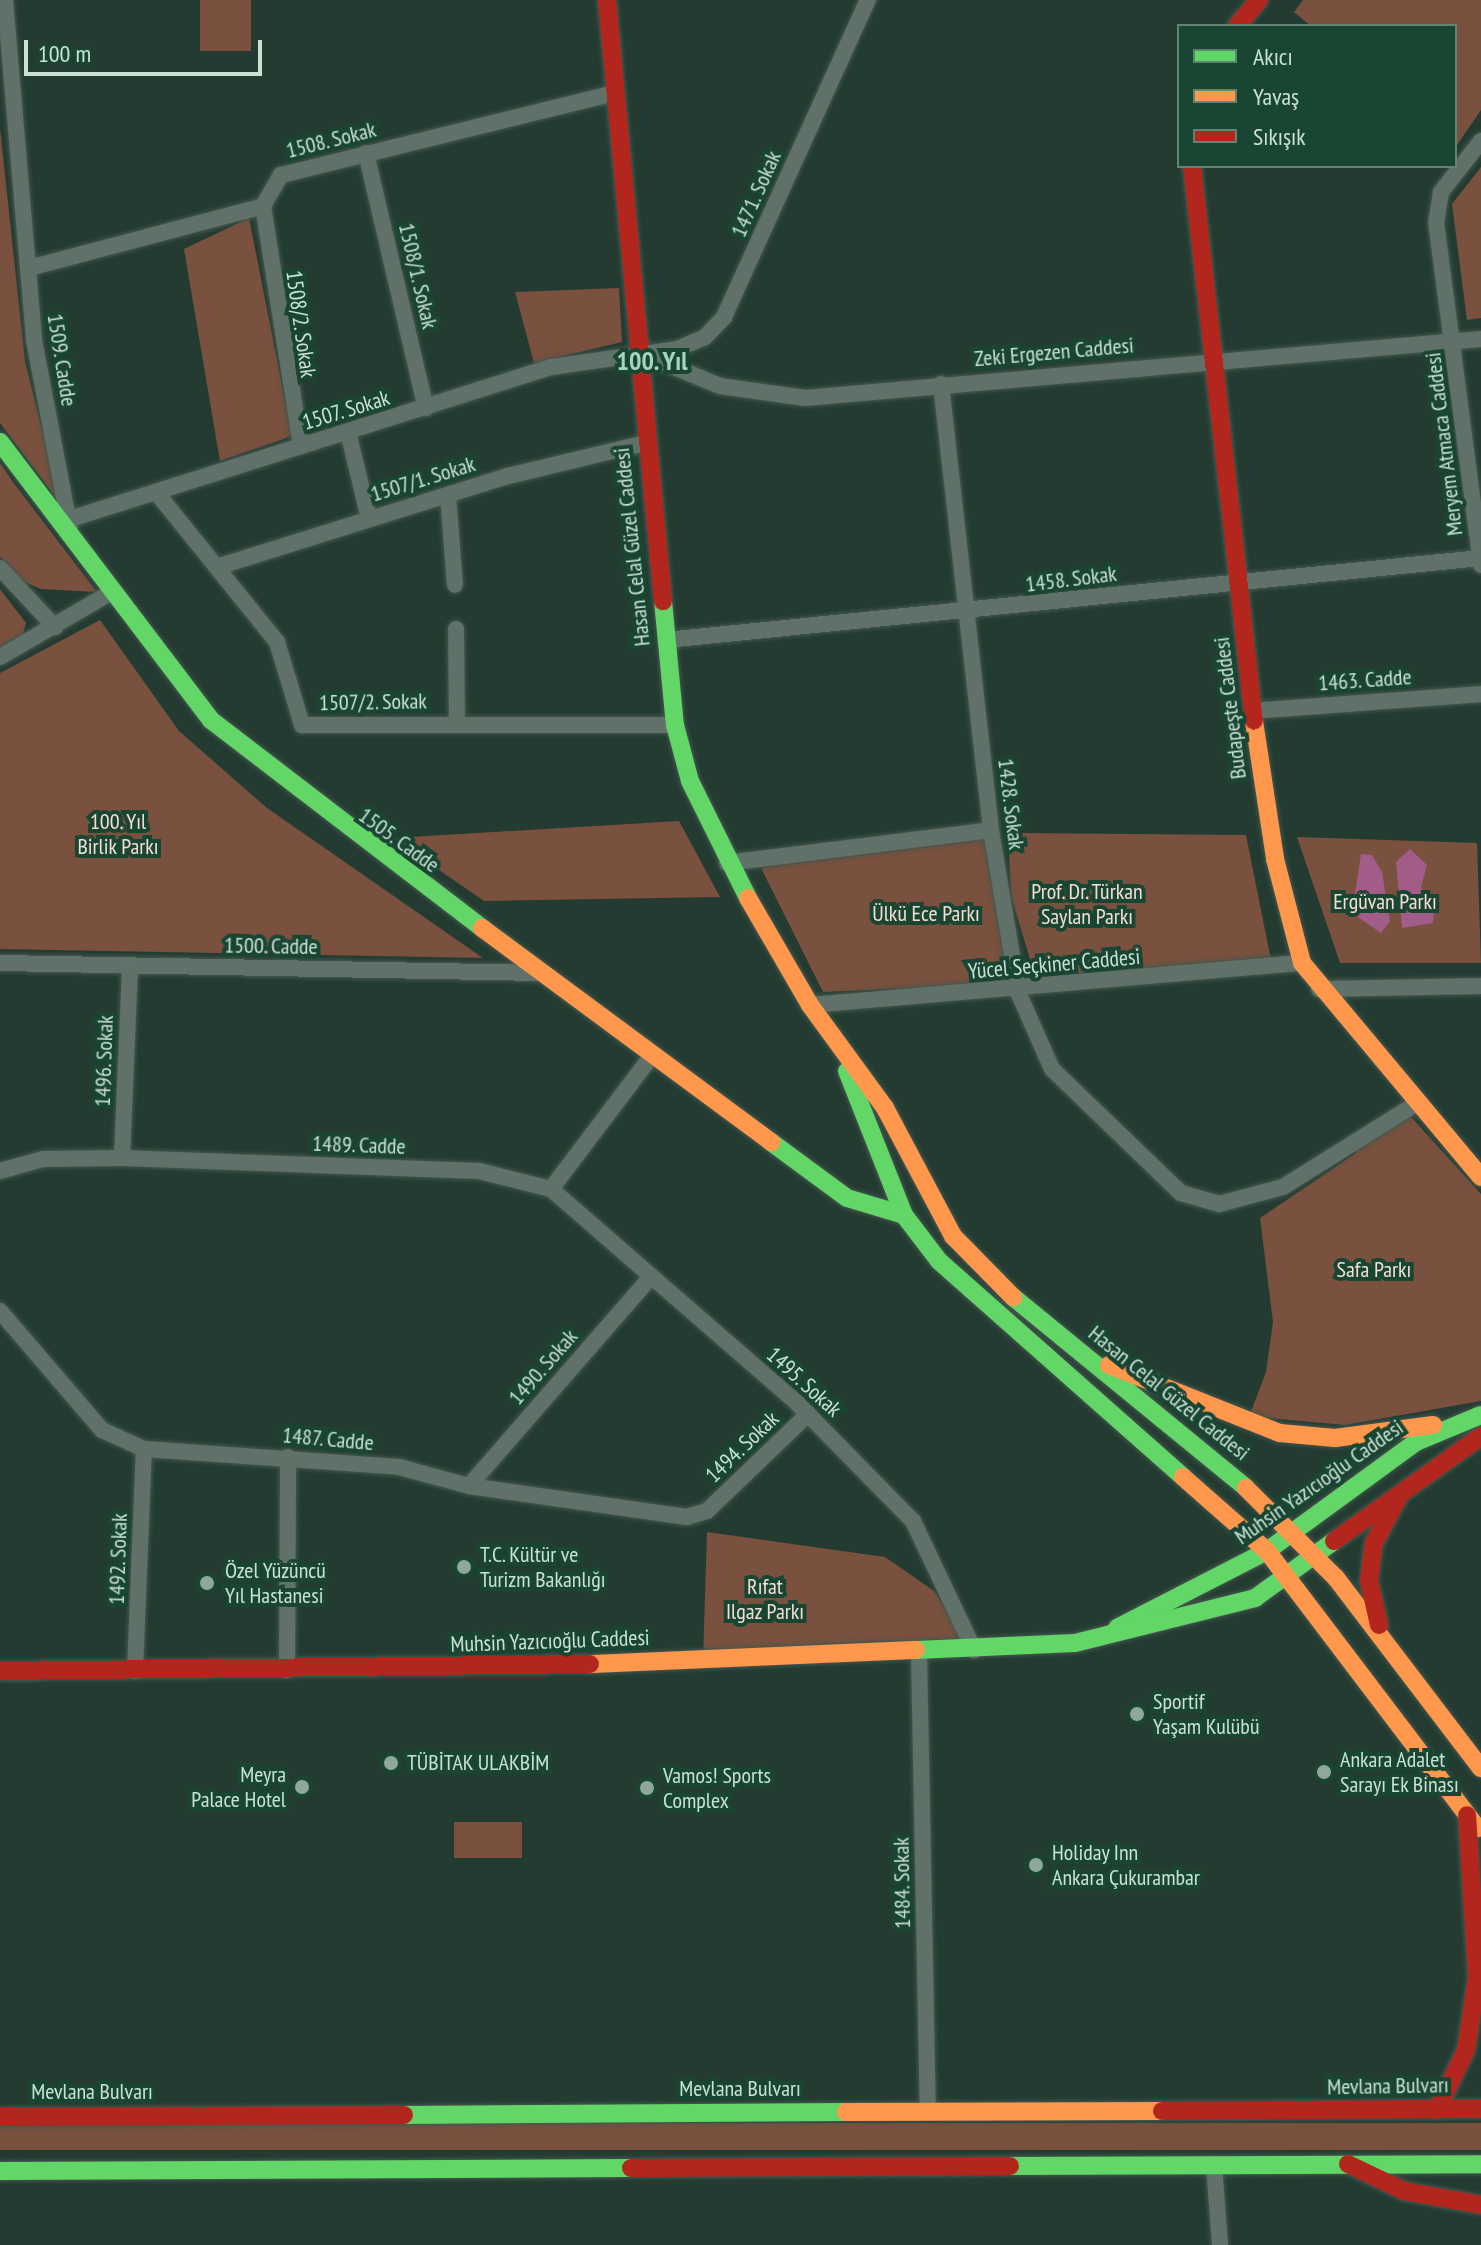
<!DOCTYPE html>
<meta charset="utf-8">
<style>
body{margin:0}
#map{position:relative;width:1481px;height:2245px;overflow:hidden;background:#233b31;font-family:"PT Sans Narrow",sans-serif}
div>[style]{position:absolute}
.green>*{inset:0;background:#7a513e;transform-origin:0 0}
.water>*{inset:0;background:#a15c87}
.roads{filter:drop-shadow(0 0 2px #44574e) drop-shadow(0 0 2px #44574e)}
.street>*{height:16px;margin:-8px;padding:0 8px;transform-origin:8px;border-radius:8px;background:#5f7168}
.fast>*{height:18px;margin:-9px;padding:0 9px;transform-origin:9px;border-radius:9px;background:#63d668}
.slow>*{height:18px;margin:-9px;padding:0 9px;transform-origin:9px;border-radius:9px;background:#ff974d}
.jam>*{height:18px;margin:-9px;padding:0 9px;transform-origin:9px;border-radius:9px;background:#b3261e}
.dots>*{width:22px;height:22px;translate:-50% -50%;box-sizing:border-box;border:4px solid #194533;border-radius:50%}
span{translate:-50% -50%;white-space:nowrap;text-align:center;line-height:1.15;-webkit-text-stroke:8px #194533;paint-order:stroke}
.street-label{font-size:22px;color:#cae1d5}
.park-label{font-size:22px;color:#f5ded4}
.poi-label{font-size:22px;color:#cae1d5}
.left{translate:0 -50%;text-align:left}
.right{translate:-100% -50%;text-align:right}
.quarter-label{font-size:26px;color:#a6d5be;font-weight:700}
.legend{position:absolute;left:1177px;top:24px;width:280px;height:144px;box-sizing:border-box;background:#194533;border:2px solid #608374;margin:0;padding:10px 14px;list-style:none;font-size:24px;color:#cae1d5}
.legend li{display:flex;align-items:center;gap:16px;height:40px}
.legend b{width:40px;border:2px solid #608374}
.scale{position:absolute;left:24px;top:40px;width:238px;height:36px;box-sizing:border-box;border:4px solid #cae1d5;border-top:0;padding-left:10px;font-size:24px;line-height:28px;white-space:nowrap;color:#cae1d5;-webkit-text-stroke:6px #194533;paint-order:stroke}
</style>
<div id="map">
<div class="green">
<div style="left:200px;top:0;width:51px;height:51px"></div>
<div style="clip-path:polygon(1303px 0,1481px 0,1481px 110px,1457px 145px,1455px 26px,1311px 26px,1294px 12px)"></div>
<div style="clip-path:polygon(0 128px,25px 361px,60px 503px,0 423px)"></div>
<div style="clip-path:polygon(1481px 167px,1481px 318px,1467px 320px,1452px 204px)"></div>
<div style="clip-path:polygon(249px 218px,292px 436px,220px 461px,184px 249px)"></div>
<div style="clip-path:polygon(619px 288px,622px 342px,534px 363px,515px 292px)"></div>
<div style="clip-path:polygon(0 463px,13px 482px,97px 592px,41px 589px,20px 580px,0 557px)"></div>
<div style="clip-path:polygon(0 589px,26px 623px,23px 634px,0 647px)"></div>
<div style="clip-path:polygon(100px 620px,179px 731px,267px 808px,483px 958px,0 949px,0 673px)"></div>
<div style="clip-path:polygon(679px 821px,720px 897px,484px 901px,393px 838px)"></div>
<div style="clip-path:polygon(1008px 833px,1246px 835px,1271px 960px,1035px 976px,1011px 896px)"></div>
<div style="clip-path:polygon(985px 834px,1014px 984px,823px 992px,761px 868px,864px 846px)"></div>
<div style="clip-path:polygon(1297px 837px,1477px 843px,1481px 963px,1340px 963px)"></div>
<div style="clip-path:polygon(1404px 1109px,1481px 1194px,1481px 1401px,1345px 1425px,1256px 1417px,1250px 1414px,1266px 1372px,1273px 1322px,1260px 1218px,1356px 1153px,1353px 1145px)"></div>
<div style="clip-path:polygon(707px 1532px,885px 1557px,934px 1591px,974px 1650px,703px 1660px)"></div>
<div style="left:522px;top:1822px;width:36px;height:68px;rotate:90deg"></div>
<div style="left:1481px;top:2123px;width:27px;height:1481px;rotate:90deg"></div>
</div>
<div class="water">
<div style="clip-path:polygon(1410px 849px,1427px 865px,1421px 887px,1434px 909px,1433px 923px,1402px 928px,1396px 862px)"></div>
<div style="clip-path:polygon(1361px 854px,1372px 855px,1382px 872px,1390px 921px,1381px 933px,1352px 913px)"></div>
</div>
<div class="roads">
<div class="street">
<div style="left:5px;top:0;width:341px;rotate:85.1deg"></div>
<div style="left:34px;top:340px;width:192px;rotate:79.2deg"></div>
<div style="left:1481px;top:141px;width:65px;rotate:128.1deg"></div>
<div style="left:1441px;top:192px;width:30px;rotate:99deg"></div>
<div style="left:1436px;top:222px;width:346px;rotate:82.5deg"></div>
<div style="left:366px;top:153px;width:262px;rotate:76.8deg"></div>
<div style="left:263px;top:206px;width:243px;rotate:81deg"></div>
<div style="left:29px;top:268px;width:242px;rotate:-14.8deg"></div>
<div style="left:263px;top:206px;width:36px;rotate:-60deg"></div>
<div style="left:281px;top:175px;width:344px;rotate:-13.8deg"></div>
<div style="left:643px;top:354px;width:83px;rotate:22.6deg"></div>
<div style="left:720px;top:386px;width:86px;rotate:8deg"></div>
<div style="left:805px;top:398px;width:679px;rotate:-4.99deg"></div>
<div style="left:941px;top:384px;width:449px;rotate:83.6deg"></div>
<div style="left:991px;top:830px;width:164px;rotate:80.5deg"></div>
<div style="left:1018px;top:992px;width:84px;rotate:66.2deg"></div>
<div style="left:1052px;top:1069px;width:179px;rotate:43.9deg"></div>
<div style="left:1181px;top:1193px;width:40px;rotate:16deg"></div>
<div style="left:1219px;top:1204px;width:66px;rotate:-14.9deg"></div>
<div style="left:1283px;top:1187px;width:157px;rotate:-32deg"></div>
<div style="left:348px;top:432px;width:89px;rotate:76.4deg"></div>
<div style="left:156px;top:492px;width:193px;rotate:51.1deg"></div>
<div style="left:277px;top:642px;width:87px;rotate:73.2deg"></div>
<div style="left:302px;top:725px;width:373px"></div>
<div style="left:448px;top:495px;width:90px;rotate:85.6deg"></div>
<div style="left:70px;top:519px;width:504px;rotate:-17.54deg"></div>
<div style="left:551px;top:367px;width:127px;rotate:-8.1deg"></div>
<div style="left:677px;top:349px;width:30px;rotate:-23deg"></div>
<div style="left:705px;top:337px;width:28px;rotate:-46deg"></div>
<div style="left:724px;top:317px;width:348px;rotate:-65.6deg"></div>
<div style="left:217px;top:567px;width:305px;rotate:-17.4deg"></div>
<div style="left:508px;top:476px;width:141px;rotate:-13.5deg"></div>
<div style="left:0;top:568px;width:81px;rotate:47deg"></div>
<div style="left:456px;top:629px;width:94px;rotate:89.4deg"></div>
<div style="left:666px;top:640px;width:818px;rotate:-5.75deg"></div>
<div style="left:0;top:657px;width:127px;rotate:-30.2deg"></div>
<div style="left:1252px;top:711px;width:230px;rotate:-4.2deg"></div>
<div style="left:727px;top:863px;width:266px;rotate:-7.1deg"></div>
<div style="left:0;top:963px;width:542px;rotate:1.06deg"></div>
<div style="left:1319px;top:989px;width:162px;rotate:-1.1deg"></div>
<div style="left:810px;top:1005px;width:494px;rotate:-4.9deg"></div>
<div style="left:122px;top:1158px;width:192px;rotate:-87.6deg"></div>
<div style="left:0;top:1171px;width:45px;rotate:-15.6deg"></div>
<div style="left:43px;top:1159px;width:79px;rotate:-0.7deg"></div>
<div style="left:122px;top:1158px;width:357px;rotate:2.1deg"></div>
<div style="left:479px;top:1171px;width:74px;rotate:14deg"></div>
<div style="left:551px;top:1189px;width:164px;rotate:-52.9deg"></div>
<div style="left:551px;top:1189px;width:325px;rotate:41deg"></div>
<div style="left:796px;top:1402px;width:167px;rotate:45.5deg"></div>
<div style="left:913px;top:1521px;width:143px;rotate:64.7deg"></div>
<div style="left:0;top:1311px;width:157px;rotate:49.4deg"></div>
<div style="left:102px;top:1430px;width:46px;rotate:24.3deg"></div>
<div style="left:144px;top:1449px;width:256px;rotate:4deg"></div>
<div style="left:399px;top:1467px;width:73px;rotate:15.2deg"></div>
<div style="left:469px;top:1486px;width:220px;rotate:8.1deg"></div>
<div style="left:687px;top:1517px;width:21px;rotate:-17deg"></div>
<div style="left:707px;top:1511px;width:140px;rotate:-43.8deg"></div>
<div style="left:469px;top:1486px;width:276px;rotate:-49deg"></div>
<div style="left:919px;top:1653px;width:458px;rotate:88.9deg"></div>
<div style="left:287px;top:1670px;width:213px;rotate:-89.7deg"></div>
<div style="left:135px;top:1671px;width:222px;rotate:-87.7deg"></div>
<div style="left:1214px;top:2165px;width:80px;rotate:85.7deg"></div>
</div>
<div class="fast">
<div style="left:0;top:442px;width:349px;rotate:52.8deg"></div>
<div style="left:211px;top:720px;width:342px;rotate:37.5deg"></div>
<div style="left:663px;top:601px;width:125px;rotate:84.5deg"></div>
<div style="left:675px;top:725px;width:58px;rotate:75deg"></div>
<div style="left:690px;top:781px;width:131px;rotate:63.6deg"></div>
<div style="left:847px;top:1071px;width:155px;rotate:68.4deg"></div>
<div style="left:904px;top:1215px;width:58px;rotate:52.7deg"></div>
<div style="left:939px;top:1261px;width:326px;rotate:41.5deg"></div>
<div style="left:771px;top:1142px;width:94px;rotate:36.4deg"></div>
<div style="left:847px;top:1198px;width:59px;rotate:16.6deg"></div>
<div style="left:1013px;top:1297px;width:301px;rotate:39.3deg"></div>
<div style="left:1117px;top:1628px;width:169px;rotate:-27.2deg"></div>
<div style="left:1267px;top:1551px;width:185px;rotate:-36.2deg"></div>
<div style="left:1416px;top:1442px;width:70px;rotate:-22.6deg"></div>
<div style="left:916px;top:1650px;width:159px;rotate:-2.5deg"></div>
<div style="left:1075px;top:1643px;width:186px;rotate:-14deg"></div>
<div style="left:1255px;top:1598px;width:97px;rotate:-35.8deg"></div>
<div style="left:404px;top:2115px;width:442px;rotate:-0.4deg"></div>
<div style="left:1010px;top:2166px;width:471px;rotate:-0.2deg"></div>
<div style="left:0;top:2171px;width:631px;rotate:-0.27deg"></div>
</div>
<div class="slow">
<div style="left:1254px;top:721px;width:140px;rotate:81.3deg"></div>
<div style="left:1275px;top:859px;width:107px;rotate:75.4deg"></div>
<div style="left:1302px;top:963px;width:279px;rotate:50.1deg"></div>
<div style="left:748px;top:898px;width:124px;rotate:59.9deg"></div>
<div style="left:810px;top:1005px;width:127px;rotate:53.9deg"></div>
<div style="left:885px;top:1108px;width:145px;rotate:62deg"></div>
<div style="left:953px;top:1236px;width:86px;rotate:45.5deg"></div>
<div style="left:482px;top:928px;width:360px;rotate:36.5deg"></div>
<div style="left:1109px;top:1365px;width:184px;rotate:21.7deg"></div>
<div style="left:1280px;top:1433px;width:55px;rotate:5.2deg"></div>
<div style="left:1335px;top:1438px;width:99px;rotate:-7.6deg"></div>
<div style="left:1183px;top:1477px;width:112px;rotate:41.4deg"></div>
<div style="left:1267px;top:1551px;width:348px;rotate:52.8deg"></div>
<div style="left:1246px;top:1488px;width:127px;rotate:45deg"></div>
<div style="left:1336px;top:1578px;width:239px;rotate:52.7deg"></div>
<div style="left:590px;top:1664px;width:326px;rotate:-2.5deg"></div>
<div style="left:846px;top:2112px;width:316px;rotate:-0.2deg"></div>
</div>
<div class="jam">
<div style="left:607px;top:0;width:604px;rotate:84.68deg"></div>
<div style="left:1237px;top:26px;width:34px;rotate:-50deg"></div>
<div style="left:1192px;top:166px;width:558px;rotate:83.63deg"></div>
<div style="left:1334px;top:1541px;width:181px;rotate:-35.5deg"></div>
<div style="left:1379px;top:1625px;width:45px;rotate:-102.8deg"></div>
<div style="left:1369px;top:1581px;width:38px;rotate:-83deg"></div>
<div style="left:1374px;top:1543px;width:55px;rotate:-62deg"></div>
<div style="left:0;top:1671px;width:590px;rotate:-0.68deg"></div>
<div style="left:1437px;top:2110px;width:67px;rotate:-64.2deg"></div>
<div style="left:1466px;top:2050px;width:74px;rotate:-81.4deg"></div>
<div style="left:1477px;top:1977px;width:162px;rotate:-93.5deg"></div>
<div style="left:1162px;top:2111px;width:319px;rotate:-0.4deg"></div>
<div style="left:0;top:2117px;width:404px;rotate:-0.3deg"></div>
<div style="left:1348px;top:2164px;width:62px;rotate:25.7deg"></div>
<div style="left:1404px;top:2191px;width:78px;rotate:10.3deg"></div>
<div style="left:631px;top:2168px;width:379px;rotate:-0.3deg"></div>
</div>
</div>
<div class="dots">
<div style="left:464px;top:1567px;background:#90a79c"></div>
<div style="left:207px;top:1583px;background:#90a79c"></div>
<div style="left:1137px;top:1714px;background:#90a79c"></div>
<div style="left:391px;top:1763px;background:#90a79c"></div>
<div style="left:1324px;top:1772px;background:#90a79c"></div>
<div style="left:302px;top:1787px;background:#90a79c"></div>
<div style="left:647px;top:1788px;background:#90a79c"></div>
<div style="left:1036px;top:1865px;background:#90a79c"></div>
</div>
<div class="street-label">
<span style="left:331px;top:140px;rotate:-14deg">1508. Sokak</span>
<span style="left:756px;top:194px;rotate:-66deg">1471. Sokak</span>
<span style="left:418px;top:276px;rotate:77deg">1508/1. Sokak</span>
<span style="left:301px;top:324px;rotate:82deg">1508/2. Sokak</span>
<span style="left:1054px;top:352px;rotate:-5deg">Zeki Ergezen Caddesi</span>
<span style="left:62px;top:360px;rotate:81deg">1509. Cadde</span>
<span style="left:346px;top:410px;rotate:-17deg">1507. Sokak</span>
<span style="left:1444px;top:444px;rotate:-97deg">Meryem Atmaca Caddesi</span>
<span style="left:423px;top:479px;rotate:-17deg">1507/1. Sokak</span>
<span style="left:632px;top:547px;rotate:-96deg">Hasan Celal Güzel Caddesi</span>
<span style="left:1071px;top:579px;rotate:-7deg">1458. Sokak</span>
<span style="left:1365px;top:680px;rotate:-4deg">1463. Cadde</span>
<span style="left:373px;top:702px;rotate:-1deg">1507/2. Sokak</span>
<span style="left:1230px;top:708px;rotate:-97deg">Budapeşte Caddesi</span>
<span style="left:1011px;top:804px;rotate:83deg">1428. Sokak</span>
<span style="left:399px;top:840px;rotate:36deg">1505. Cadde</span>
<span style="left:271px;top:946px;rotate:1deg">1500. Cadde</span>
<span style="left:1054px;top:964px;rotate:-5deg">Yücel Seçkiner Caddesi</span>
<span style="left:104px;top:1061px;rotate:-88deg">1496. Sokak</span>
<span style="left:359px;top:1145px;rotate:2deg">1489. Cadde</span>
<span style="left:543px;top:1367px;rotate:-49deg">1490. Sokak</span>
<span style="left:804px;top:1382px;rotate:42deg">1495. Sokak</span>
<span style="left:1169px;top:1393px;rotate:39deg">Hasan Celal Güzel Caddesi</span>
<span style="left:328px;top:1439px;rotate:5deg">1487. Cadde</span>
<span style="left:742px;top:1447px;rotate:-44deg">1494. Sokak</span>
<span style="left:1319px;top:1482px;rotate:-35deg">Muhsin Yazıcıoğlu Caddesi</span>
<span style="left:118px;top:1559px;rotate:-88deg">1492. Sokak</span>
<span style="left:550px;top:1641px;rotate:-2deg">Muhsin Yazıcıoğlu Caddesi</span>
<span style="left:902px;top:1883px;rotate:-91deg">1484. Sokak</span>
<span style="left:1388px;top:2086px;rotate:-1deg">Mevlana Bulvarı</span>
<span style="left:740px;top:2089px">Mevlana Bulvarı</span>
<span style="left:92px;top:2092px">Mevlana Bulvarı</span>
</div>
<div class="park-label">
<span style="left:118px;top:834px">100. Yıl<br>Birlik Parkı</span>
<span style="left:1087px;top:904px">Prof. Dr. Türkan<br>Saylan Parkı</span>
<span style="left:1385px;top:902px">Ergüvan Parkı</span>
<span style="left:926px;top:914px">Ülkü Ece Parkı</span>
<span style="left:1374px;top:1270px">Safa Parkı</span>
<span style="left:765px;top:1599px">Rıfat<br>Ilgaz Parkı</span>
</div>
<div class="poi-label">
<span class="left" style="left:480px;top:1567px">T.C. Kültür ve<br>Turizm Bakanlığı</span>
<span class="left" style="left:225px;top:1583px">Özel Yüzüncü<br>Yıl Hastanesi</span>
<span class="left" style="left:1153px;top:1714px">Sportif<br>Yaşam Kulübü</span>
<span class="left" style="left:1340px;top:1772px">Ankara Adalet<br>Sarayı Ek Binası</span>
<span class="left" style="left:407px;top:1763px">TÜBİTAK ULAKBİM</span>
<span class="right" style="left:286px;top:1787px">Meyra<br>Palace Hotel</span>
<span class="left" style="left:663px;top:1788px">Vamos! Sports<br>Complex</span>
<span class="left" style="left:1052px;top:1865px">Holiday Inn<br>Ankara Çukurambar</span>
</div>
<div class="quarter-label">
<span style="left:652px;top:361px">100. Yıl</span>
</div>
<ul class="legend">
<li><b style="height:10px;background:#63d668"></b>Akıcı</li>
<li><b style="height:10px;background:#ff974d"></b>Yavaş</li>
<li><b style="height:10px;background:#b3261e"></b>Sıkışık</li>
</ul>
<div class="scale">100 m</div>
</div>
